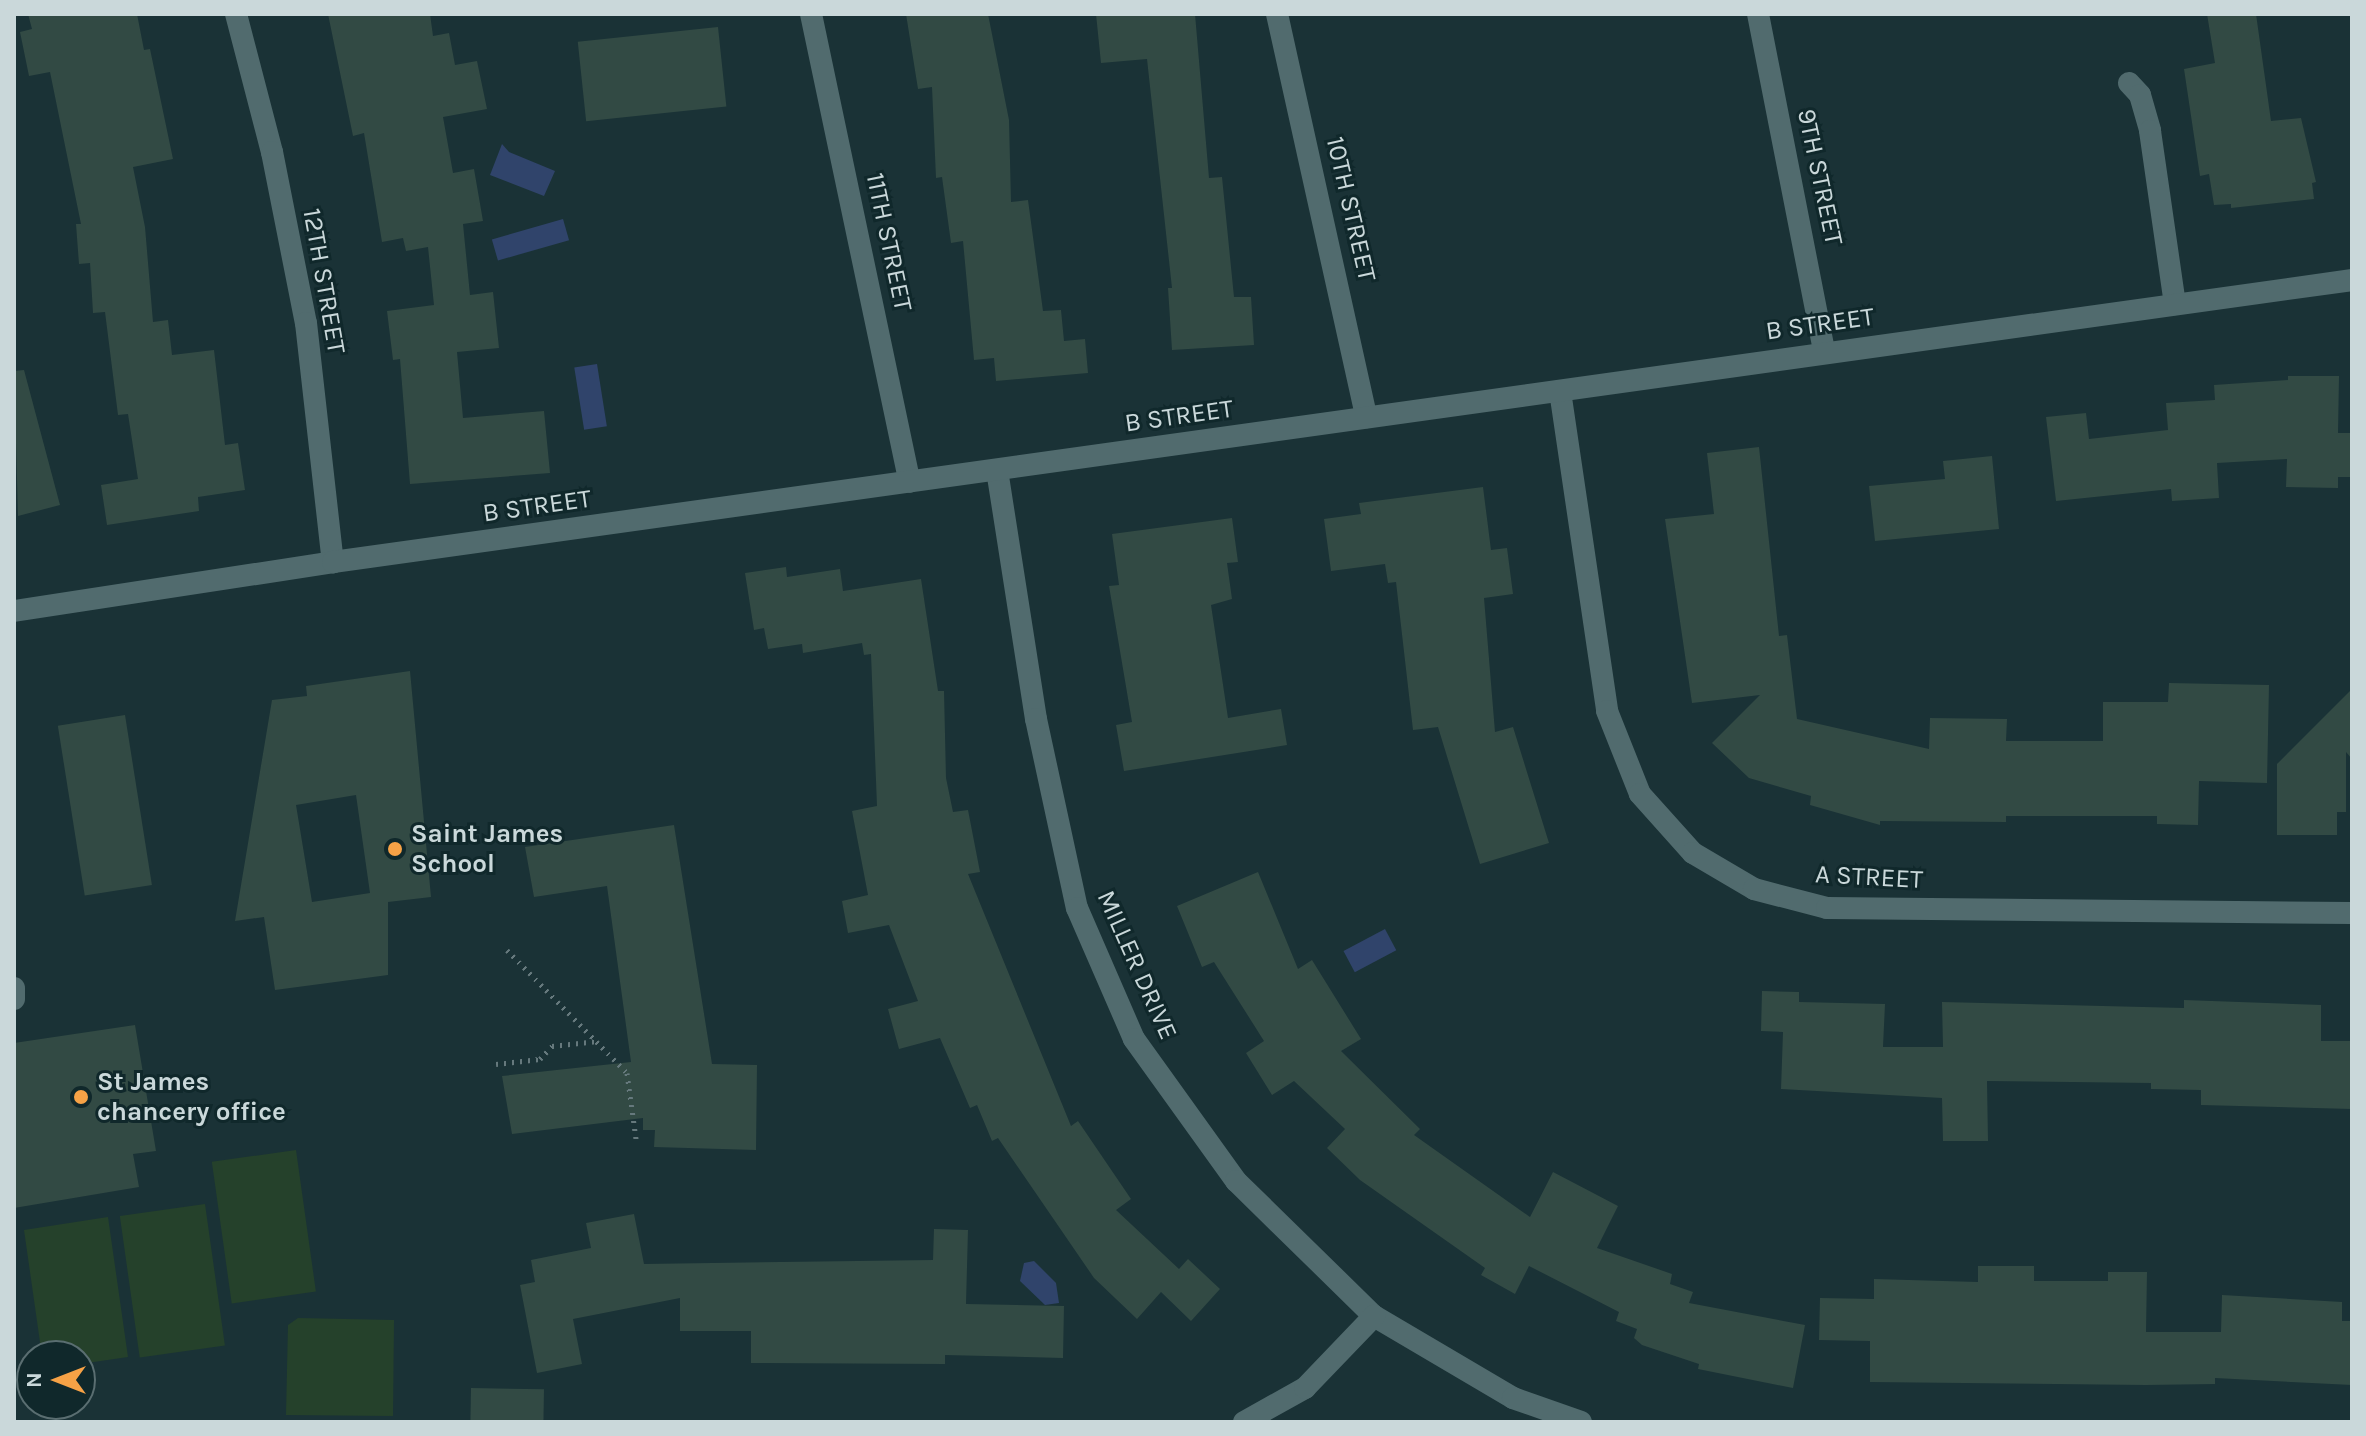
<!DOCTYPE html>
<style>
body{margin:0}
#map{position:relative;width:2366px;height:1436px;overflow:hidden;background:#1a3236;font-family:Karla,sans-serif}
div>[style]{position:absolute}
.green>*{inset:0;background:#25412b;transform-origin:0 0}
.water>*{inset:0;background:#30446b;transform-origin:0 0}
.building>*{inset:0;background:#324a44;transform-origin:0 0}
.path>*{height:5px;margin-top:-2.5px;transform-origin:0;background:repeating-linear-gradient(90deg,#66797d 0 2px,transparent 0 8px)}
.service>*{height:22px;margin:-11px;padding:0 11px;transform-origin:11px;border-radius:11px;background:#516b6e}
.minor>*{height:22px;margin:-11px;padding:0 11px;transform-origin:11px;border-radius:11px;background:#516b6e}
.tertiary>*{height:22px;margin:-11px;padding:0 11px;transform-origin:11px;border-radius:11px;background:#516b6e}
.dots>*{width:22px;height:22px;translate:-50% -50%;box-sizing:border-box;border:4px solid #10282b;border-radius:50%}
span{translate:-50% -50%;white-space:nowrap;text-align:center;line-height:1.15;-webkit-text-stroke:6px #10282b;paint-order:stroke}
.street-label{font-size:26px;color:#cad8da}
.poi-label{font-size:26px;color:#cad8da;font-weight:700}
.left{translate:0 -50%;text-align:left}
.frame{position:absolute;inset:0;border:16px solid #cad8da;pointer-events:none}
.north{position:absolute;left:16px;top:1340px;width:80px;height:80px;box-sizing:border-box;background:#10282b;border:2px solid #5a6e71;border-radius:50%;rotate:270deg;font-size:22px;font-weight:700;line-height:32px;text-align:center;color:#cad8da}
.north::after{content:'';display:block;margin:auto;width:28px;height:36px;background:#f6a246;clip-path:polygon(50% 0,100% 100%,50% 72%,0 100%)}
</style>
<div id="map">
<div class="green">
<div style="left:296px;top:1150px;width:143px;height:85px;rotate:82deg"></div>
<div style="left:205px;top:1204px;width:143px;height:86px;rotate:82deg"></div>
<div style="clip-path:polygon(108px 1217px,128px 1357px,80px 1364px,80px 1356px,42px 1356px,24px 1230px)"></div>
<div style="clip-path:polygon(298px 1318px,394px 1320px,393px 1416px,286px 1415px,288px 1325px)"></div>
</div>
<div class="water">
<div style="clip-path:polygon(502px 144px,509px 152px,555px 171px,544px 196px,490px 175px)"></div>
<div style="left:563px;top:219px;width:22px;height:74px;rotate:74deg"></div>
<div style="left:597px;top:364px;width:63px;height:23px;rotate:81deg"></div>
<div style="left:1385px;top:929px;width:24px;height:47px;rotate:62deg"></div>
<div style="clip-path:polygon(1034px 1261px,1056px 1283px,1059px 1303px,1045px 1305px,1020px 1281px,1024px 1263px)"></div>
</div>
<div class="building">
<div style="clip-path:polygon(28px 14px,137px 14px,144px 50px,150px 49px,173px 159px,133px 167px,145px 227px,153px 322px,168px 320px,172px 355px,214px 350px,225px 445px,238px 443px,245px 490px,198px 497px,199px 511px,107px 525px,101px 485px,138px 479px,128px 414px,118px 415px,105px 312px,93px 313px,90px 263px,79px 264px,76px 224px,81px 224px,50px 72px,29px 76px,20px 32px,32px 29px)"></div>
<div style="clip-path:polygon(328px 14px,430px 14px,433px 36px,449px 33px,455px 65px,477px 61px,487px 109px,443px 117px,453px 173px,474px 169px,483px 221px,463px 224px,470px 295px,493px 292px,499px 348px,457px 352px,463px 418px,544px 411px,550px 473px,410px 484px,400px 359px,393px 360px,387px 311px,434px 305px,428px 247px,406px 251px,403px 238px,382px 242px,364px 133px,353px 136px)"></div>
<div style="clip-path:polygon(906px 14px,988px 14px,1009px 120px,1011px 202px,1028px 200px,1043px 311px,1061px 310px,1064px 341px,1085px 339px,1088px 373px,996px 381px,994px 358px,974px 360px,963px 241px,951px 243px,942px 177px,936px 178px,932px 87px,918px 89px)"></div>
<div style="clip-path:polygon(1096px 14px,1195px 14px,1209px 178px,1222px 177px,1234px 297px,1251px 297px,1254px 345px,1172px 350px,1168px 288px,1172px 288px,1147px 59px,1101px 63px)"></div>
<div style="clip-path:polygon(2207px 14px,2256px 14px,2271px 121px,2301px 118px,2316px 182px,2312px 183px,2314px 199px,2231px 208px,2231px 204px,2214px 205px,2209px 174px,2200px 176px,2184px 69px,2215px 63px)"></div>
<div style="left:718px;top:27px;width:80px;height:141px;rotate:84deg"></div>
<div style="clip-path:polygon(24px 370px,60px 505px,18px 516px,14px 371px)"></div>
<div style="clip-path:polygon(2288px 376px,2339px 376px,2338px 433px,2352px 433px,2352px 477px,2338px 477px,2338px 488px,2286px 487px,2287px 459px,2217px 463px,2219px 498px,2172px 501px,2171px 489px,2056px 501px,2046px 417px,2086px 413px,2089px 439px,2168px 430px,2166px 403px,2215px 400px,2214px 385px,2288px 380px)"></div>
<div style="clip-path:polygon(1759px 447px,1779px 636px,1787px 635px,1797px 719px,1929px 749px,1930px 718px,2007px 719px,2006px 741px,2103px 741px,2103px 702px,2168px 702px,2169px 683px,2269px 685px,2267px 783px,2199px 781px,2198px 825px,2157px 824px,2157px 816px,2006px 816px,2006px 822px,1880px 821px,1880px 825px,1810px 805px,1811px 796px,1749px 778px,1712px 743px,1760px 695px,1692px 703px,1665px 519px,1714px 514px,1707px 453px)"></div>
<div style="clip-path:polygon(1992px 456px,1999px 529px,1875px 541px,1869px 486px,1945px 479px,1943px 461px)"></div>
<div style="clip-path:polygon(1483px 487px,1491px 550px,1507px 548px,1513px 594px,1484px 598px,1495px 732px,1513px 727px,1549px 843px,1480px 864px,1438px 727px,1413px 730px,1396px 582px,1388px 583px,1385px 564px,1331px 571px,1324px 519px,1361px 514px,1359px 503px)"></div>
<div style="clip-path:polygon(1232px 518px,1238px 562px,1227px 563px,1232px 599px,1211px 605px,1228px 718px,1281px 709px,1287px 745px,1124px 771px,1116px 725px,1132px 722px,1109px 586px,1119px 585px,1112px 534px)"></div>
<div style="clip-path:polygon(786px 567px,787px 577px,840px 569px,843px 591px,921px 579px,938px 691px,944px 691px,946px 778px,953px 812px,968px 810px,980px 872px,968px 874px,1071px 1126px,1078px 1121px,1131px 1199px,1116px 1210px,1179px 1269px,1188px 1259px,1220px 1289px,1191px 1321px,1161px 1292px,1137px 1319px,1094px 1278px,998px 1138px,992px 1141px,977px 1105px,970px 1108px,940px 1038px,899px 1049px,888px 1009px,918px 1001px,889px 925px,848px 933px,842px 901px,868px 895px,852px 811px,877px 806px,871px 654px,864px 655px,862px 643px,803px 653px,802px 644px,768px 649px,764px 628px,754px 630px,745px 573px)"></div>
<div style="clip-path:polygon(evenodd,410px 671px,431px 897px,388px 902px,388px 975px,275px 990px,264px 917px,235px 921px,272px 700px,307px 696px,306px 686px,410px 671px,356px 795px,370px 893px,312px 902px,296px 805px,356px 795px)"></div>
<div style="clip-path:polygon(2352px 689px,2352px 759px,2346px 752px,2346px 812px,2337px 812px,2337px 835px,2277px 835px,2277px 764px)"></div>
<div style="left:125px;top:715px;width:172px;height:68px;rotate:81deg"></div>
<div style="clip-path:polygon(674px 825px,712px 1064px,757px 1065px,756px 1150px,654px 1147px,655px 1130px,643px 1130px,643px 1118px,512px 1134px,502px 1076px,631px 1062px,607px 886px,534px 897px,525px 847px)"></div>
<div style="clip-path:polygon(1258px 872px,1298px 969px,1312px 960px,1361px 1039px,1341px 1051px,1420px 1129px,1414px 1135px,1530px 1217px,1553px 1172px,1618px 1206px,1597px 1248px,1672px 1274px,1670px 1284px,1693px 1292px,1689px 1303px,1805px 1325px,1793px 1388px,1698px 1369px,1699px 1364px,1642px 1345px,1634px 1338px,1637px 1329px,1616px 1321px,1619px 1312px,1529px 1266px,1515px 1294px,1481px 1275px,1485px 1268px,1360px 1180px,1327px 1148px,1345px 1129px,1294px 1081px,1272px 1095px,1246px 1053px,1264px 1041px,1214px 962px,1202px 967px,1177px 906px)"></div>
<div style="clip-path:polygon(1762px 991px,1799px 992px,1799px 1002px,1885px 1004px,1883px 1047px,1943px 1047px,1942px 1002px,2184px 1008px,2184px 1000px,2321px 1005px,2321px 1041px,2352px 1041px,2352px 1109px,2201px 1105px,2201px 1090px,2151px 1089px,2151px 1083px,1987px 1081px,1988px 1141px,1943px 1141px,1942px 1098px,1781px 1089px,1783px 1032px,1761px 1031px)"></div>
<div style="clip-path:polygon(135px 1025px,156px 1151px,133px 1154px,139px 1187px,14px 1208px,14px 1043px)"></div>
<div style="clip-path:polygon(634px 1214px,644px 1264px,933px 1260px,934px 1229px,968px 1230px,966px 1304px,1064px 1306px,1063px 1358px,945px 1355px,945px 1364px,751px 1363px,751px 1331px,680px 1331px,680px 1298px,573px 1319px,582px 1364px,537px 1373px,520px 1285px,535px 1282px,531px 1260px,591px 1248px,586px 1223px)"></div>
<div style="clip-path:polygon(1978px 1266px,2034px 1266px,2034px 1281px,2108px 1281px,2108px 1272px,2147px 1272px,2146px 1332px,2221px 1332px,2222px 1295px,2342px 1302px,2342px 1321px,2352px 1321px,2352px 1385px,2215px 1378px,2215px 1384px,2146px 1385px,1870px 1382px,1870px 1341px,1819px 1340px,1820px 1298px,1874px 1299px,1874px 1279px,1978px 1282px)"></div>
<div style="left:471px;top:1388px;width:73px;height:34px;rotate:1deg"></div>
</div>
<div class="path">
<div style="left:507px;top:950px;width:172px;rotate:45.7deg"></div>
<div style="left:627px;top:1073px;width:67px;rotate:82.2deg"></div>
<div style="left:496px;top:1064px;width:44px;rotate:-6.5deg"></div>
<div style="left:540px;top:1059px;width:18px;rotate:-47deg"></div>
<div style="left:552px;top:1046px;width:46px;rotate:-6.2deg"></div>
</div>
<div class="service">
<div style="left:2129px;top:83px;width:16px;rotate:47deg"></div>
<div style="left:2140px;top:95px;width:37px;rotate:74deg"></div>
<div style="left:2150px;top:131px;width:175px;rotate:81.8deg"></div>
<div style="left:14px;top:988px;width:11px;rotate:90deg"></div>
</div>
<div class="minor">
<div style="left:236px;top:14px;width:143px;rotate:75.4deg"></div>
<div style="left:272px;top:152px;width:174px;rotate:78.8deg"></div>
<div style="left:306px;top:323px;width:241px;rotate:83.6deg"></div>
<div style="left:811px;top:14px;width:478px;rotate:78.1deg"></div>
<div style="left:1277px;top:14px;width:413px;rotate:77.5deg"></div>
<div style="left:1758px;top:14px;width:343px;rotate:78.9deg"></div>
<div style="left:1560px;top:391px;width:323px;rotate:81.6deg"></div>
<div style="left:1607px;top:711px;width:89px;rotate:68.3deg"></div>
<div style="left:1640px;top:794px;width:79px;rotate:48.1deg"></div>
<div style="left:1693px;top:853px;width:71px;rotate:30.5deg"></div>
<div style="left:1754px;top:889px;width:75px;rotate:14.6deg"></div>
<div style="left:1827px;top:908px;width:525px;rotate:0.55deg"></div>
<div style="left:997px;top:470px;width:252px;rotate:81.1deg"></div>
<div style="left:1036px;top:719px;width:193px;rotate:77.8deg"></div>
<div style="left:1077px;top:908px;width:143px;rotate:66.5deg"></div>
<div style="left:1134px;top:1039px;width:175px;rotate:54.3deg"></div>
<div style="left:1236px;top:1181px;width:193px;rotate:44.4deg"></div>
<div style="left:1374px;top:1316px;width:161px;rotate:30.5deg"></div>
<div style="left:1513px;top:1398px;width:72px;rotate:19.4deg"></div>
<div style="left:1244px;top:1422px;width:70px;rotate:-29.1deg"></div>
<div style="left:1305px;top:1388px;width:100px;rotate:-46.2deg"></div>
</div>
<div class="tertiary">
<div style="left:14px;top:611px;width:323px;rotate:-8.7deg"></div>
<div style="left:333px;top:562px;width:2039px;rotate:-7.95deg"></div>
</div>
<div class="dots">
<div style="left:395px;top:849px;background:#f6a246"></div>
<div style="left:81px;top:1097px;background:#f6a246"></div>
</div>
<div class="street-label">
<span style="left:1820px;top:177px;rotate:78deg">9TH STREET</span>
<span style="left:1351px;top:209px;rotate:77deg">10TH STREET</span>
<span style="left:889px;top:242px;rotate:78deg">11TH STREET</span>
<span style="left:324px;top:281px;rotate:80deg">12TH STREET</span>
<span style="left:1820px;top:324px;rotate:-8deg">B STREET</span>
<span style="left:1179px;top:416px;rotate:-8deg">B STREET</span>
<span style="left:537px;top:506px;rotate:-8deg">B STREET</span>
<span style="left:1869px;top:877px;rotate:3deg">A STREET</span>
<span style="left:1137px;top:965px;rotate:66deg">MILLER DRIVE</span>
</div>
<div class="poi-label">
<span class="left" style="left:411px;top:849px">Saint James<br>School</span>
<span class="left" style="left:97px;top:1097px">St James<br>chancery office</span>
</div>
<div class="frame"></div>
<div class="north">N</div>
</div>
